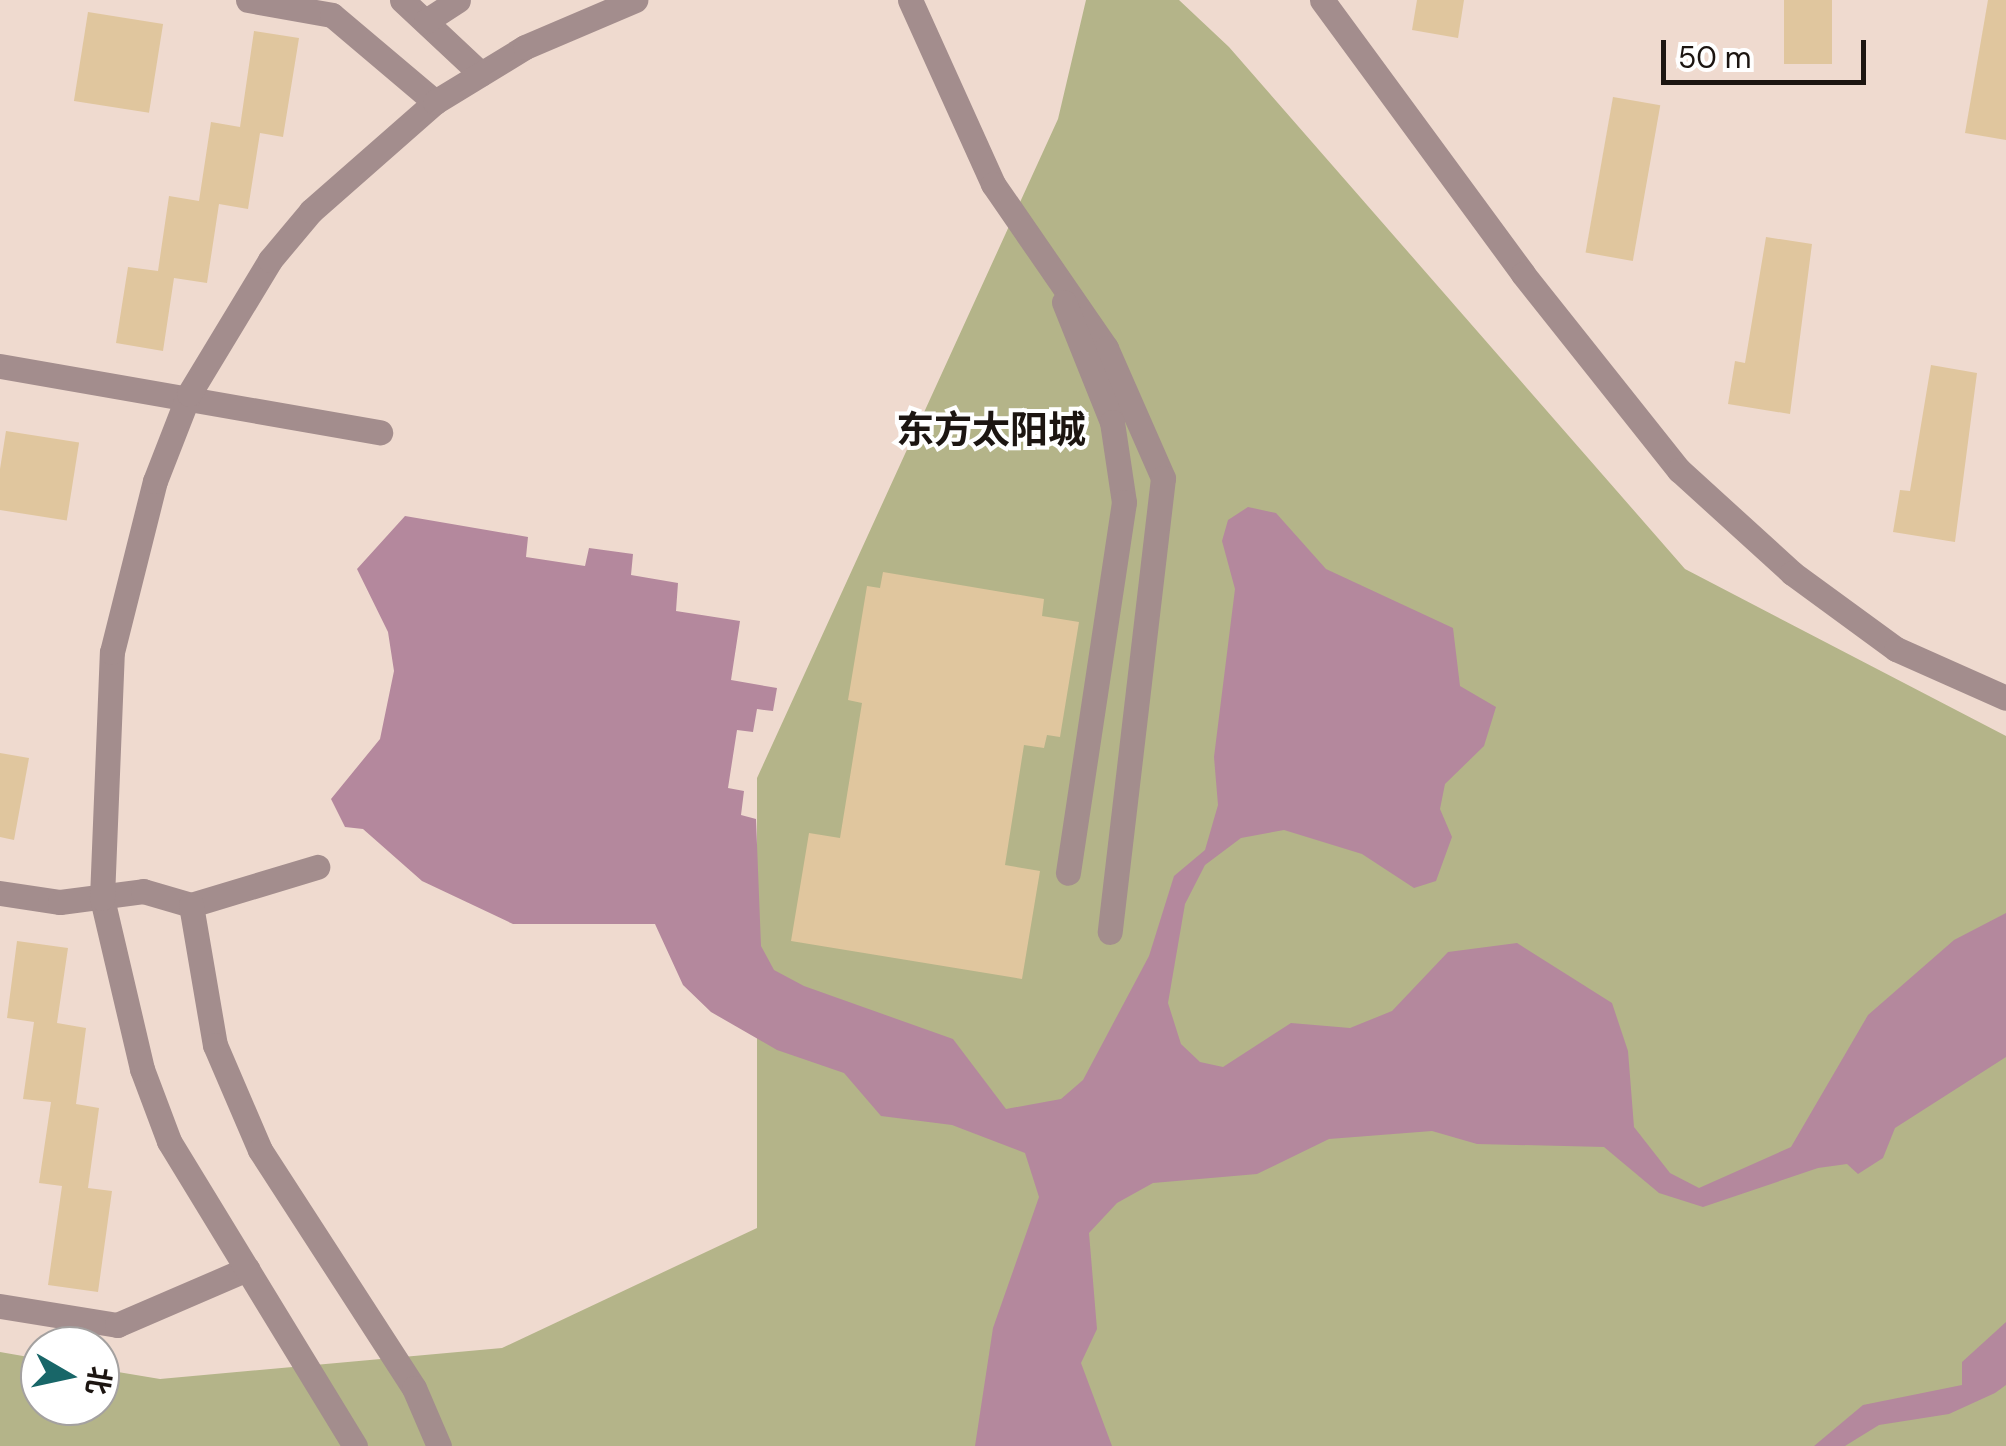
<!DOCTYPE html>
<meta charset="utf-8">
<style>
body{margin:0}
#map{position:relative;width:2006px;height:1446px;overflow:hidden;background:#efdacf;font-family:"DM Sans","Noto Sans SC",sans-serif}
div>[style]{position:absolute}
.green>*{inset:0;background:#b4b489}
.water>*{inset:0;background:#b4889d}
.building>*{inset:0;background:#e0c69e;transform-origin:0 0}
.minor>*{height:25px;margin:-12.5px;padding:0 12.5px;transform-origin:12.5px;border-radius:12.5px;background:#a38d8d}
span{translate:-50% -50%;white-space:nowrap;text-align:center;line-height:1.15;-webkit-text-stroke:8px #fff;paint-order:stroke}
.neighbourhood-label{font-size:38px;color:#1c1511;font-weight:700}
.north{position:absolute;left:20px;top:1326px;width:100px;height:100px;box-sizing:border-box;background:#fff;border:2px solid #a4a1a0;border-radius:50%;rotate:99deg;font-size:28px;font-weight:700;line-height:40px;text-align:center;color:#1c1511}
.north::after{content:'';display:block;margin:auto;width:35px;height:45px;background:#186668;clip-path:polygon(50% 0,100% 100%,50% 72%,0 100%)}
.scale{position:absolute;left:1661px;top:40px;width:205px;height:45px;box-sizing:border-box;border:5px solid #1c1511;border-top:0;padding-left:12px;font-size:30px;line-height:35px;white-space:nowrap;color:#1c1511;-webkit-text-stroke:8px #fff;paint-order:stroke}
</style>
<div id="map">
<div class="green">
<div style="clip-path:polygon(1086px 0,1179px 0,1229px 47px,1685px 569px,2006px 736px,2006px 1446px,0 1446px,0 1352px,40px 1359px,40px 1406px,100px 1406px,100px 1369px,160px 1379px,502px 1348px,757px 1228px,757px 778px,1058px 119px)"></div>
</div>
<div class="water">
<div style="clip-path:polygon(1248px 507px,1276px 513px,1326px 569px,1453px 628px,1460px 686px,1496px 707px,1484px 746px,1445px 784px,1440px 809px,1452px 837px,1436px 881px,1414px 888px,1362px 854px,1284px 830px,1241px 838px,1205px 865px,1185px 904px,1168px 1003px,1181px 1044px,1200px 1062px,1223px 1067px,1291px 1023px,1350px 1028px,1392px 1011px,1448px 952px,1517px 943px,1612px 1003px,1628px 1051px,1634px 1127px,1670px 1173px,1699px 1188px,1791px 1147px,1868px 1015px,1954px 940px,2006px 913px,2006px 1057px,1895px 1128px,1883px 1158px,1858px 1174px,1847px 1164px,1818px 1168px,1703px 1207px,1659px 1193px,1604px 1147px,1477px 1144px,1432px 1131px,1329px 1139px,1257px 1174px,1153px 1183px,1117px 1203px,1089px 1233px,1097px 1329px,1081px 1363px,1112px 1446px,975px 1446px,993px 1328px,1039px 1197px,1025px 1153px,952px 1125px,881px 1116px,844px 1073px,777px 1050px,711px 1012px,683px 985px,655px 924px,513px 924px,422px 881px,363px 829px,345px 827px,331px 799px,380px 739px,394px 671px,388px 632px,357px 569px,405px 516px,528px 537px,526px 557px,585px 566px,589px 548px,633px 554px,631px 575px,678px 583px,676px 611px,740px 621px,731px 680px,777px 688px,773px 711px,757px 709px,753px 732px,737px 730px,728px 788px,744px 791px,741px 815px,756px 819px,761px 946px,774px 970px,804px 986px,953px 1039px,1006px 1109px,1061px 1099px,1083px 1080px,1149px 956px,1174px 876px,1205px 850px,1218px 805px,1214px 757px,1235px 589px,1222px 541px,1228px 520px)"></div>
<div style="clip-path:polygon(2006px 1322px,2006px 1385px,1995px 1393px,1949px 1414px,1879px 1425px,1845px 1446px,1814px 1446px,1863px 1405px,1962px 1385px,1962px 1362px)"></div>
</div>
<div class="building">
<div style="clip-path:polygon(1417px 0,1464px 0,1458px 38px,1412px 30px)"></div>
<div style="left:1784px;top:0;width:48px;height:64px"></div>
<div style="clip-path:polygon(1988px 0,2006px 0,2006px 140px,1965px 133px)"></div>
<div style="left:88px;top:12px;width:76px;height:90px;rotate:9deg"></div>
<div style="clip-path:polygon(254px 31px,299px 38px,283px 137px,260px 133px,248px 209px,219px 204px,207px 283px,174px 278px,163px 351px,116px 343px,128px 267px,158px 271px,169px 196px,199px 201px,211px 122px,240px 127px)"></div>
<div style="left:1613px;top:97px;width:48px;height:158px;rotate:10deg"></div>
<div style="clip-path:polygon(1766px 237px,1812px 244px,1790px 414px,1728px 404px,1735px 361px,1745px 363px)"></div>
<div style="clip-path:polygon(1931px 365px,1977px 373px,1955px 542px,1893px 532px,1900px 490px,1910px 491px)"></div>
<div style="left:6px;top:431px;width:74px;height:79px;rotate:9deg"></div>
<div style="clip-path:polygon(883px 572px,1044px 599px,1042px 616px,1079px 622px,1060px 737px,1047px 735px,1044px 748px,1024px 745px,1005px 865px,1040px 871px,1022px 979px,791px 941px,809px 833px,840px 838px,862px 703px,848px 700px,867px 586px,880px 588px)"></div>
<div style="clip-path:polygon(0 753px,29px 758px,14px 840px,0 837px)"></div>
<div style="clip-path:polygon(17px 941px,68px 948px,57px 1023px,86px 1028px,76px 1104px,99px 1108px,88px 1188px,112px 1191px,98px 1292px,48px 1285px,62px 1186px,39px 1183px,51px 1102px,23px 1099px,34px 1022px,7px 1018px)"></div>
</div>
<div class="minor">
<div style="left:248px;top:0;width:85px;rotate:10.1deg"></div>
<div style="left:332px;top:15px;width:135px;rotate:40.2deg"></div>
<div style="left:402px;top:0;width:108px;rotate:43.1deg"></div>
<div style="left:910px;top:0;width:202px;rotate:65.7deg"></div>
<div style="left:993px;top:184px;width:199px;rotate:55.4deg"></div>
<div style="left:1106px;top:348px;width:142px;rotate:66.3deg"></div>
<div style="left:1163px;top:478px;width:457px;rotate:96.7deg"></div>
<div style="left:1322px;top:0;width:340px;rotate:53.7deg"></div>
<div style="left:1523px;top:274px;width:251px;rotate:51.5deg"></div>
<div style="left:1679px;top:470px;width:153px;rotate:42.3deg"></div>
<div style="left:1792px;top:573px;width:129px;rotate:36.2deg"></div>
<div style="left:1896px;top:649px;width:120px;rotate:24deg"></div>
<div style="left:426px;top:21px;width:38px;rotate:-33deg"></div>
<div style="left:1064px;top:302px;width:129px;rotate:68.2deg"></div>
<div style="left:1112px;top:422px;width:81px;rotate:81.5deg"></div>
<div style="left:1124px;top:502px;width:375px;rotate:98.6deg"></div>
<div style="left:0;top:366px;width:386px;rotate:9.9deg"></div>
<div style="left:0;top:893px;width:61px;rotate:8.5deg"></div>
<div style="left:60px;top:902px;width:84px;rotate:-7.5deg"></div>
<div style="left:143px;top:891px;width:50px;rotate:16.3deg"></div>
<div style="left:191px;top:905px;width:132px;rotate:-16.8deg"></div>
<div style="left:191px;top:905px;width:142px;rotate:80.3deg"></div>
<div style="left:215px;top:1045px;width:114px;rotate:66.8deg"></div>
<div style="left:260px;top:1150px;width:283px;rotate:57.1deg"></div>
<div style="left:414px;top:1388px;width:63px;rotate:66.7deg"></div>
<div style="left:0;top:1306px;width:119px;rotate:9.2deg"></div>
<div style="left:117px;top:1325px;width:142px;rotate:-23.3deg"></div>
<div style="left:355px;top:1446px;width:357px;rotate:-121.4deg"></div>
<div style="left:169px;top:1141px;width:77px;rotate:-110.6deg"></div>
<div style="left:142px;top:1069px;width:176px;rotate:-103.2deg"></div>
<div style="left:102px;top:898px;width:246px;rotate:-87.7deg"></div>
<div style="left:112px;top:652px;width:176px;rotate:-75.9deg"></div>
<div style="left:155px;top:481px;width:93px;rotate:-68.7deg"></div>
<div style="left:189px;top:394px;width:157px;rotate:-58.8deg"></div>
<div style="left:270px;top:260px;width:64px;rotate:-50.1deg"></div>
<div style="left:311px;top:211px;width:165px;rotate:-41.3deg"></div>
<div style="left:435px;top:102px;width:105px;rotate:-31.4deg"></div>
<div style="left:525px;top:47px;width:120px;rotate:-23.1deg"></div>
</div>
<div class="neighbourhood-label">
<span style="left:991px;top:431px">东方太阳城</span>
</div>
<div class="north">北</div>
<div class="scale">50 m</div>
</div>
